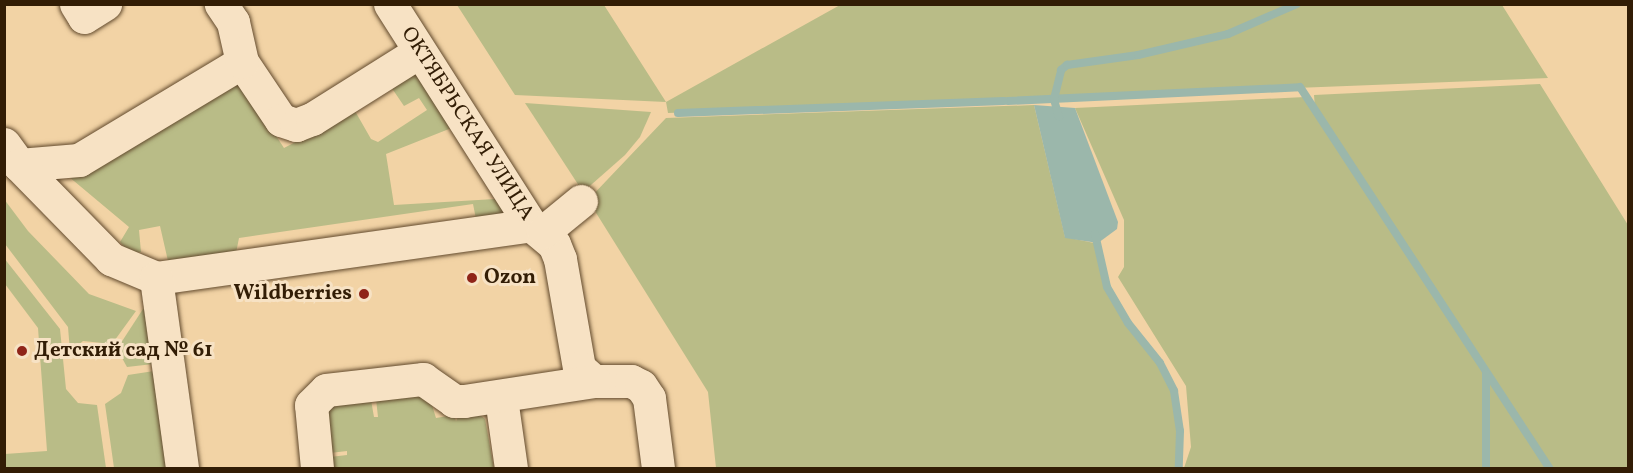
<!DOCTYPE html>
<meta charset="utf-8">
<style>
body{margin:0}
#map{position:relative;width:1633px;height:473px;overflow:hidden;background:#f2d3a5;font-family:Vollkorn,serif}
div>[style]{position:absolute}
.green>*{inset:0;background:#b9bc87}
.water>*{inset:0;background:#9bb7ab}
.stream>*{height:8px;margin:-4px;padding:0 4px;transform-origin:4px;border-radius:4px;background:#9bb7ab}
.roads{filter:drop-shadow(0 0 2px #624a2d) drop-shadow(0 0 2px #624a2d)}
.minor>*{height:33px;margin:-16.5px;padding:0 16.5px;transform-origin:16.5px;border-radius:16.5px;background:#f7e2c4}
.dots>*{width:16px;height:16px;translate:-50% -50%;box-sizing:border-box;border:3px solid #f7e2c4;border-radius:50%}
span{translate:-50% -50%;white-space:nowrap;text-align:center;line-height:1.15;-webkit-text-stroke:6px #f7e2c4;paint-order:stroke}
.street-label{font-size:21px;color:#321d05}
.poi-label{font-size:21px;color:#321d05;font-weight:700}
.left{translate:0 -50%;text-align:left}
.right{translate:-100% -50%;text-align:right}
.frame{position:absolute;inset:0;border:6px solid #321d05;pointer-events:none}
</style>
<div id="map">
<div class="green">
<div style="clip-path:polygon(840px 5px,1502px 5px,1548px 78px,668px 113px,666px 102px,515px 95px,457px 5px,604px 5px,666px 102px)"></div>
<div style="clip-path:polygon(413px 67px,454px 127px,386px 154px,394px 205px,495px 199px,506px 215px,476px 219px,473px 204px,239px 238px,236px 253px,168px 261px,160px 226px,139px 230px,141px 252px,130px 253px,120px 242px,129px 227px,68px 176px,230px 83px,241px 82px,284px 148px,355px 111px,371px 139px,378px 142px,427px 110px,419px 98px,404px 106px,389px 84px)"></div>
<div style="clip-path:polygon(1540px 84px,1628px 225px,1628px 468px,1184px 468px,1191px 447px,1186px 386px,1118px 277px,1124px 267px,1124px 220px,1075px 108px,1305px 97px,1315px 109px,1314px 95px)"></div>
<div style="clip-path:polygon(525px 103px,651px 112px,640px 137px,625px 155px,583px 192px)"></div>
<div style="clip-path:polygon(1034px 105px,1065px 237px,1094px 243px,1107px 287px,1128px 323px,1160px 363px,1174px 391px,1180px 431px,1179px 468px,716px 468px,708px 392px,588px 200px,666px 118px)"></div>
<div style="clip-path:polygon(4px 199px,28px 231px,89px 294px,136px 311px,112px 344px,83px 341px,70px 352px,68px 327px,5px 244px)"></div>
<div style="clip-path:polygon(4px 258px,60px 329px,66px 389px,78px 403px,97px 405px,106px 468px,5px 468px,5px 454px,47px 451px,38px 328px,5px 284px)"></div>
<div style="clip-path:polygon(143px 309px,146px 309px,153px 364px,127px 367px,117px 349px)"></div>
<div style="clip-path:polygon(154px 371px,167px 468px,114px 468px,105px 404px,121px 393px,128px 375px)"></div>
<div style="clip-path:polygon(414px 394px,431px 402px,436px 418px,454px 415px,456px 421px,459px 415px,480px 415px,485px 419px,494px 468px,332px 468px,330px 457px,347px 455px,347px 451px,330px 453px,326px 412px,335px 405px,371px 400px,374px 417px,378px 417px,376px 399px)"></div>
</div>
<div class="water">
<div style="clip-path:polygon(1034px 105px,1075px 108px,1118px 222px,1117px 229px,1098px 243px,1065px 238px)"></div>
</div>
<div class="stream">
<div style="left:1008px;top:101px;width:292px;rotate:-2.7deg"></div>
<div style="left:1300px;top:87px;width:455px;rotate:56.8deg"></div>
<div style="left:678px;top:113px;width:326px;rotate:-2.1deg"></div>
<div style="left:1059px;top:117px;width:19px;rotate:-106deg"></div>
<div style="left:1054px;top:99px;width:30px;rotate:-76deg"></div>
<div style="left:1061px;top:70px;width:8px;rotate:-40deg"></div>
<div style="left:1067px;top:65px;width:72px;rotate:-8deg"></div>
<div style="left:1138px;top:55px;width:92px;rotate:-13.1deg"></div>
<div style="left:1228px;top:34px;width:75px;rotate:-23.5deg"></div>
<div style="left:1095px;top:234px;width:54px;rotate:77.2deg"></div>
<div style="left:1107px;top:287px;width:42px;rotate:59.7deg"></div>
<div style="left:1128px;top:323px;width:51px;rotate:51.3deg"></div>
<div style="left:1160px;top:363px;width:31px;rotate:63deg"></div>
<div style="left:1174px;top:391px;width:40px;rotate:81.5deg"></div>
<div style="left:1180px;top:431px;width:37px;rotate:92deg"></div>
<div style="left:1486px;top:374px;width:94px;rotate:90deg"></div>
</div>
<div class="roads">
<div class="minor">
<div style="left:76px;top:4px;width:15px;rotate:58deg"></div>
<div style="left:84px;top:17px;width:25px;rotate:-32deg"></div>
<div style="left:390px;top:4px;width:262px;rotate:57.5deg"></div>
<div style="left:531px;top:225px;width:30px;rotate:40deg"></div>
<div style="left:554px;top:244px;width:16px;rotate:68deg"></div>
<div style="left:560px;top:259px;width:111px;rotate:80.1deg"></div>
<div style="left:579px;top:368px;width:20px;rotate:41deg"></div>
<div style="left:594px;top:381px;width:37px"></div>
<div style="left:631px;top:381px;width:11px;rotate:27deg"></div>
<div style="left:641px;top:386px;width:14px;rotate:56deg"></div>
<div style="left:649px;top:398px;width:71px;rotate:82.7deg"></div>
<div style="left:242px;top:62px;width:70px;rotate:56.1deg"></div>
<div style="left:281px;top:120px;width:16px;rotate:18deg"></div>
<div style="left:296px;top:125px;width:17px;rotate:-21deg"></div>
<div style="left:312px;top:119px;width:126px;rotate:-32.1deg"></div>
<div style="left:4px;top:144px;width:26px;rotate:54deg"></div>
<div style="left:19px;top:165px;width:60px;rotate:-4.8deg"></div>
<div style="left:79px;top:160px;width:190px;rotate:-31deg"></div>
<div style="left:242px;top:62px;width:41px;rotate:-102.7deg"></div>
<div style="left:233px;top:22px;width:22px;rotate:-124deg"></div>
<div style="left:19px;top:165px;width:132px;rotate:45.6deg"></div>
<div style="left:111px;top:259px;width:49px;rotate:22.9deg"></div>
<div style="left:156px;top:278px;width:379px;rotate:-8deg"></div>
<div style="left:543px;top:232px;width:49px;rotate:-39.2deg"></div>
<div style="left:156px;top:278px;width:192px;rotate:82.2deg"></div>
<div style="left:501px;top:398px;width:71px;rotate:81.9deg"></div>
<div style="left:317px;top:468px;width:63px;rotate:-95.4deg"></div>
<div style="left:311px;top:405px;width:21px;rotate:-45deg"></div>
<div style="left:326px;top:390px;width:98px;rotate:-6.5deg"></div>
<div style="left:423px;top:379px;width:38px;rotate:35deg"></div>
<div style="left:454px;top:401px;width:10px"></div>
<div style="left:464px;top:401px;width:132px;rotate:-8.7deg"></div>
</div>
</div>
<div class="dots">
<div style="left:472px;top:278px;background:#8f2418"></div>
<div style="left:364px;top:294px;background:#8f2418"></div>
<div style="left:22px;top:351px;background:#8f2418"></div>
</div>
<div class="street-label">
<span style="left:467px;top:124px;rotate:57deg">ОКТЯБРЬСКАЯ УЛИЦА</span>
</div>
<div class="poi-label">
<span class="left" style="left:484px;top:278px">Ozon</span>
<span class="right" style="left:352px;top:294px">Wildberries</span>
<span class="left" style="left:34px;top:351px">Детский сад № 61</span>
</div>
<div class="frame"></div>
</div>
